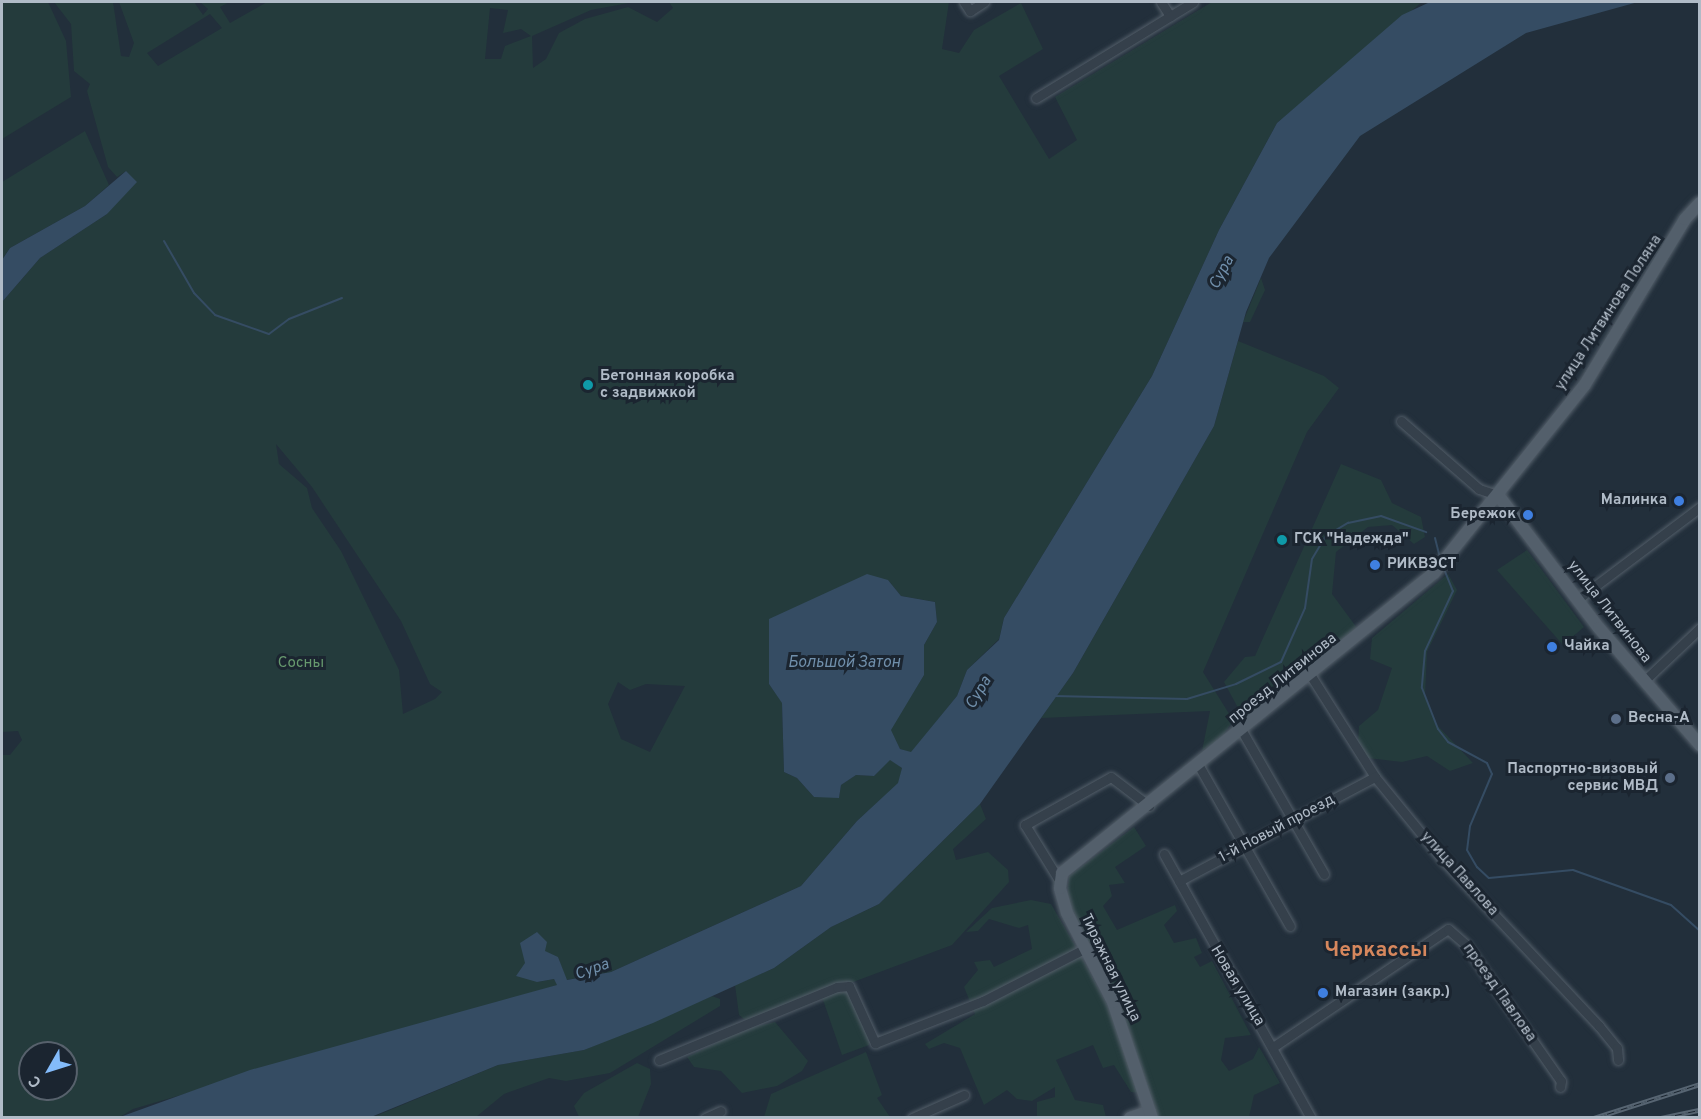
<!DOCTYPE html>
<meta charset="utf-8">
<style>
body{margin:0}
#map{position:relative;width:1701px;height:1119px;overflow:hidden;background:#222f3b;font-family:Overpass,sans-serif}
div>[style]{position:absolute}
.green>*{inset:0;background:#243b3c}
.water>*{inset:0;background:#354c63}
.stream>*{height:2px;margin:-1px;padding:0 1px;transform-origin:1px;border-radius:1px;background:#354c63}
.roads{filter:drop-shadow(0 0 2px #535e69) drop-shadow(0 0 2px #535e69)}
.minor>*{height:9px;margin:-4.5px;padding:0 4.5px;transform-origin:4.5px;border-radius:4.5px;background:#35404b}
.major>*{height:12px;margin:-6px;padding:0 6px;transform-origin:6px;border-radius:6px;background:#535f6b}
.rail>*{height:4.5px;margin-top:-2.25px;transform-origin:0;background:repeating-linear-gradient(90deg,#1b2530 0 7px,#576572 0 14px);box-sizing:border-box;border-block:2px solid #576572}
.dots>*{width:16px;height:16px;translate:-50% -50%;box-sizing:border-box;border:3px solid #1b2530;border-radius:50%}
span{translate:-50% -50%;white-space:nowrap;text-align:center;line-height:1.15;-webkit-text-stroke:6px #1b2530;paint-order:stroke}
.street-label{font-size:15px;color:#b0bbc7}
.poi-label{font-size:15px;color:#b0bbc7;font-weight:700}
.left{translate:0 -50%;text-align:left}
.right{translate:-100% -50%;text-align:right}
.park-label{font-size:15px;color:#67996e}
.water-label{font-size:16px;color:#708fab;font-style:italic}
.district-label{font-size:21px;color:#d6875d;font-weight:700}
.frame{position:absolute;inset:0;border:3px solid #b0bbc7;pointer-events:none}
.north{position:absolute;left:18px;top:1041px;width:60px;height:60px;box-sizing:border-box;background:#1b2530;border:2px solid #57616c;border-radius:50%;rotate:231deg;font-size:16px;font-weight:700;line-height:24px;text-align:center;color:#b0bbc7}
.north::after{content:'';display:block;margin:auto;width:21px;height:27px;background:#83bbfa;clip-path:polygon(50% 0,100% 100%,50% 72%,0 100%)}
</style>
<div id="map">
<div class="green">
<div style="clip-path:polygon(2px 2px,48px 2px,66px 41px,71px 97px,2px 139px)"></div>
<div style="clip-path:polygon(evenodd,54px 2px,113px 2px,121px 56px,129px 57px,134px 43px,119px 2px,194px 2px,203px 15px,208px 9px,200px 2px,229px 2px,220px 7px,230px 23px,267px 2px,634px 2px,591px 10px,532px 36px,533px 68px,546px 59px,559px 33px,585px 19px,628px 7px,657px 22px,673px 8px,669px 2px,949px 2px,942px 49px,959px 53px,974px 30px,1021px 3px,1043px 49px,999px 76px,1049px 159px,1077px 140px,1055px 97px,1212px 2px,1422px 2px,1277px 123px,1219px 230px,1152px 376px,1004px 618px,999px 639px,967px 670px,957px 696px,911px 753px,900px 749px,890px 730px,924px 675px,924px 645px,937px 622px,935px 602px,901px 596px,888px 580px,769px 684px,782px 702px,784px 772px,797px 778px,814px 797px,839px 797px,841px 785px,856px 775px,874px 776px,890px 759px,902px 768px,899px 783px,857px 821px,801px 886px,611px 972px,566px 980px,558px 957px,537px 982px,554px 979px,558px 985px,133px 1109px,120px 1117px,2px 1117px,2px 755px,10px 755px,22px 740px,18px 731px,2px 732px,2px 302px,40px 258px,107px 214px,126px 171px,117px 177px,108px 167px,87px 91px,90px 84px,74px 71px,71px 24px,54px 2px,490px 8px,508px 10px,503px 33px,521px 29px,531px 36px,505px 46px,501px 59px,485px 59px,490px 8px,54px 2px,210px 14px,222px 28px,158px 66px,147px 53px,210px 14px,54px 2px,276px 444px,312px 487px,401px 621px,430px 684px,442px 692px,435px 699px,403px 714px,399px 670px,341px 551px,312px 508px,307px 488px,279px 464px,276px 444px,54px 2px,618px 682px,630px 690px,646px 684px,685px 686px,650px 752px,621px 739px,608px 704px,618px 682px,54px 2px,30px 1053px,66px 1053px,66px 1089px,30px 1089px,30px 1053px)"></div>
<div style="clip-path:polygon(85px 131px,109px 185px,85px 206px,10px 248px,2px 260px,2px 182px)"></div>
<div style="clip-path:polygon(1261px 278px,1265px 290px,1250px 322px,1243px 322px)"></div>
<div style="clip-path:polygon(1238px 341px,1324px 376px,1339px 388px,1307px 432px,1203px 672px,1233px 720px,1222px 738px,1202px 751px,1210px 711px,1041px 718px,1073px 673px,1214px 426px)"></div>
<div style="clip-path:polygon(1341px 464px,1381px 480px,1392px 503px,1421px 517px,1425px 537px,1414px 544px,1392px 525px,1368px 527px,1336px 552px,1332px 594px,1357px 628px,1244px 719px,1224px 682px,1245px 657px,1255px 656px)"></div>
<div style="clip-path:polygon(1527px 550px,1584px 627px,1563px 645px,1497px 570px)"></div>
<div style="clip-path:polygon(1448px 574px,1457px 590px,1427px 652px,1425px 696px,1437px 725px,1473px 763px,1450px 771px,1427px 756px,1402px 762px,1368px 758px,1358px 743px,1359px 726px,1378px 710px,1392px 668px,1370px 659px,1372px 638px)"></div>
<div style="clip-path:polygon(980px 804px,986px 819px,953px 849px,956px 860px,988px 852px,1008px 870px,1009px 882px,952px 945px,781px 1009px,745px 1020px,739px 1015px,735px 985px,774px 968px,831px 927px,879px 904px)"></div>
<div style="clip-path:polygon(1134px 827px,1146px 846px,1115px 867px,1125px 883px,1109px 885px,1112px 896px,1103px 906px,1117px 930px,1175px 905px,1177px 911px,1164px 925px,1174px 943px,1196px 938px,1202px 953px,1194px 957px,1200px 967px,1212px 961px,1251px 1035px,1225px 1038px,1221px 1060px,1229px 1071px,1253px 1059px,1259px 1047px,1280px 1083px,1254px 1095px,1249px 1117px,1156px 1117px,1119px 1000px,1067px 899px,1069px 876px)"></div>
<div style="clip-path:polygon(1031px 900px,1051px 904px,1076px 947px,1106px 1002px,1141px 1093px,1131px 1092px,1114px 1065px,1103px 1068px,1093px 1045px,1056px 1060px,1075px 1100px,1103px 1105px,1106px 1117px,1037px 1117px,1037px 1102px,1055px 1097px,1055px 1087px,1032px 1101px,1017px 1099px,1007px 1090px,984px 1105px,960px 1048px,944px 1043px,929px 1049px,925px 1044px,975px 1014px,964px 987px,978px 970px,974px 962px,990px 960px,994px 967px,1032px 949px,1028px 925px,1019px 928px,989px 919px,978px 931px,966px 932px,992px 908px)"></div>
<div style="clip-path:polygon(847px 988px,870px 1040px,869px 1045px,842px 1055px,822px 997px)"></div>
<div style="clip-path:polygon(712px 996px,720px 999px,720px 1006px,610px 1073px,566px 1081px,549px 1078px,504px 1094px,476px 1117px,371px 1118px,498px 1065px,584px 1050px)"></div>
<div style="clip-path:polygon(775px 1022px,808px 1061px,802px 1071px,777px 1086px,742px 1093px,721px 1071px,694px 1067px,687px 1057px,747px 1028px)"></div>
<div style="clip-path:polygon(866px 1052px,882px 1095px,877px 1098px,890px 1117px,764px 1117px,771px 1094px)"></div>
<div style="clip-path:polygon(637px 1063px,650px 1069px,651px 1084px,638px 1117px,579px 1117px,574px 1106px,584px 1093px)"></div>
</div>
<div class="water">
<div style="clip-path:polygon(1430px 2px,1638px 2px,1526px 33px,1360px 136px,1269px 258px,1246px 312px,1214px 426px,1073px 673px,980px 804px,879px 904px,831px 927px,774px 968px,653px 1023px,584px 1050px,498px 1065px,371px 1117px,120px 1117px,250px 1070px,557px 985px,554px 979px,537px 982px,516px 976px,525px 963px,520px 943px,537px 932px,547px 942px,545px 951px,558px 957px,567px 980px,611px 972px,801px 886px,857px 821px,898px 783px,902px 768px,890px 760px,874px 776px,856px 775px,841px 785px,839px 798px,814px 797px,797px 778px,784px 772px,782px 703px,769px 684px,769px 619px,867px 574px,888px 580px,901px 596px,935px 602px,937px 622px,924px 645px,924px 675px,891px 730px,900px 749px,911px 752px,957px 696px,967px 670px,999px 640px,1004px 618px,1152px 376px,1219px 230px,1277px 123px,1402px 15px)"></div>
<div style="clip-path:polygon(126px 171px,137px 182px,107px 214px,40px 258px,2px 302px,2px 260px,10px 248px,85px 206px)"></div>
</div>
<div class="stream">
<div style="left:164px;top:241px;width:60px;rotate:60deg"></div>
<div style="left:194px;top:293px;width:30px;rotate:46deg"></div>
<div style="left:215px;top:315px;width:57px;rotate:19.4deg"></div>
<div style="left:269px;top:334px;width:25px;rotate:-37deg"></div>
<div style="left:289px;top:319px;width:57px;rotate:-21.6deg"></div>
<div style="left:1435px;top:538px;width:21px;rotate:76deg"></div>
<div style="left:1444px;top:569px;width:24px;rotate:68deg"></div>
<div style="left:1453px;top:591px;width:66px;rotate:115deg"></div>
<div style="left:1425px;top:651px;width:37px;rotate:95deg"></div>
<div style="left:1422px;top:688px;width:44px;rotate:68.7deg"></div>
<div style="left:1438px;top:729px;width:16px;rotate:52deg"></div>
<div style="left:1448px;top:742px;width:44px;rotate:28.3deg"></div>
<div style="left:1487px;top:763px;width:12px;rotate:66deg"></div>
<div style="left:1492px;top:774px;width:56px;rotate:112.9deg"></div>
<div style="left:1470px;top:826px;width:24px;rotate:97deg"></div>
<div style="left:1467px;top:850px;width:20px;rotate:60deg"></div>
<div style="left:1477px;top:867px;width:16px;rotate:43deg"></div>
<div style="left:1489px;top:878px;width:84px;rotate:-5.4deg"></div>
<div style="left:1573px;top:870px;width:104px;rotate:19.7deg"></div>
<div style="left:1671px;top:905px;width:39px;rotate:42deg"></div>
<div style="left:1054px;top:696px;width:133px;rotate:1.3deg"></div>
<div style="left:1187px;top:699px;width:51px;rotate:-17deg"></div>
<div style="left:1236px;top:684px;width:50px;rotate:-26.1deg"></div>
<div style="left:1281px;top:662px;width:59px;rotate:-66deg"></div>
<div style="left:1305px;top:608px;width:49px;rotate:-81.9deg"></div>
<div style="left:1312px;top:559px;width:27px;rotate:-59deg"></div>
<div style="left:1326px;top:536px;width:26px;rotate:-31deg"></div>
<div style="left:1348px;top:523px;width:34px;rotate:-12deg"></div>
<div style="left:1381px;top:516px;width:48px;rotate:19.6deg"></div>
</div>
<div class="roads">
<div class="minor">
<div style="left:964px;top:2px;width:11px;rotate:56deg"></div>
<div style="left:970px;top:11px;width:17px;rotate:-33deg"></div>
<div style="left:1161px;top:2px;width:17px;rotate:57deg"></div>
<div style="left:1036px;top:98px;width:184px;rotate:-31.4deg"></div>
<div style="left:1401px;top:421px;width:103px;rotate:41.1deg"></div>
<div style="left:1479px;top:489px;width:20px;rotate:18deg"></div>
<div style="left:1578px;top:599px;width:153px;rotate:-37deg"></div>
<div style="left:1311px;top:676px;width:120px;rotate:57.6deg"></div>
<div style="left:1375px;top:777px;width:107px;rotate:50.7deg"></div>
<div style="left:1443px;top:860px;width:228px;rotate:46.8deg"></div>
<div style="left:1599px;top:1026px;width:28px;rotate:51deg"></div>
<div style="left:1617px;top:1048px;width:12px;rotate:85deg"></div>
<div style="left:1644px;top:681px;width:77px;rotate:-43.4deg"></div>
<div style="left:1242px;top:731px;width:165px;rotate:60.2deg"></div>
<div style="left:1199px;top:766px;width:184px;rotate:60.4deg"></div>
<div style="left:1164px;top:854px;width:302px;rotate:60.9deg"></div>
<div style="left:1059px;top:880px;width:65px;rotate:-121.7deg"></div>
<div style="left:1025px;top:825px;width:98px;rotate:-29.2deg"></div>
<div style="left:1111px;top:777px;width:48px;rotate:37.3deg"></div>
<div style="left:1179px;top:881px;width:222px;rotate:-28deg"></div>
<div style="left:1273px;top:1047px;width:211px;rotate:-34deg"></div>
<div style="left:1448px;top:929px;width:23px;rotate:41deg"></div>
<div style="left:1465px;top:944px;width:167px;rotate:55deg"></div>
<div style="left:1561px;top:1081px;width:6px;rotate:99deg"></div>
<div style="left:659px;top:1060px;width:192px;rotate:-22.3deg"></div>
<div style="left:837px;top:987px;width:12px;rotate:-5deg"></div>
<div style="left:849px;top:986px;width:63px;rotate:65.5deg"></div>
<div style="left:875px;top:1043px;width:116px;rotate:-21.3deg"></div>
<div style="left:983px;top:1001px;width:114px;rotate:-27.2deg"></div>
<div style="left:705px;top:1118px;width:17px;rotate:-24deg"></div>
<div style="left:912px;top:1118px;width:57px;rotate:-23.9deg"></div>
</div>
<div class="major">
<div style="left:1498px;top:495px;width:167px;rotate:52.8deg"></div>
<div style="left:1599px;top:628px;width:155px;rotate:49.2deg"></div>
<div style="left:1130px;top:1118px;width:21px;rotate:-19deg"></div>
<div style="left:1152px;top:1118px;width:122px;rotate:-108.6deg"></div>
<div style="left:1113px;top:1002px;width:100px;rotate:-117.3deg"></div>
<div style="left:1067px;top:913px;width:26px;rotate:-106deg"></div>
<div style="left:1060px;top:888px;width:15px;rotate:-82deg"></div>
<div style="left:1062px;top:873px;width:478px;rotate:-38.9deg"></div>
<div style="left:1434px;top:573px;width:240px;rotate:-51.3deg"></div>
<div style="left:1584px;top:386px;width:195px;rotate:-58.8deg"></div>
<div style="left:1685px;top:219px;width:22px;rotate:-47deg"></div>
</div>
</div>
<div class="rail">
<div style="left:1594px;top:1118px;width:111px;rotate:-17.8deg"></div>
<div style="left:1661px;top:1118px;width:40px;rotate:-12deg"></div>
</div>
<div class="dots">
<div style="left:588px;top:385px;background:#0f9aa8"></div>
<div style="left:1679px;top:501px;background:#3f7fe0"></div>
<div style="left:1528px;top:515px;background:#3f7fe0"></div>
<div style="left:1282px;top:540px;background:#0f9aa8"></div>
<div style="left:1375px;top:565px;background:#3f7fe0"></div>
<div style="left:1552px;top:647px;background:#3f7fe0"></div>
<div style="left:1616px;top:719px;background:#5c6f8a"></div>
<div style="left:1670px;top:778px;background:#5c6f8a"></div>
<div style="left:1323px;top:993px;background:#3f7fe0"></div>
</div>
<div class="street-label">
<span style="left:1609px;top:313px;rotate:-57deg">улица Литвинова Поляна</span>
<span style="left:1609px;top:612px;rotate:52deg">улица Литвинова</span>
<span style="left:1283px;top:679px;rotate:-39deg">проезд Литвинова</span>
<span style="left:1277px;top:829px;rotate:-28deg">1-й Новый проезд</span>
<span style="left:1459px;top:874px;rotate:48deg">улица Павлова</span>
<span style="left:1110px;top:968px;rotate:64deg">Тиражная улица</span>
<span style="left:1237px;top:986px;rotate:59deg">Новая улица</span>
<span style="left:1499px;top:993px;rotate:55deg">проезд Павлова</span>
</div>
<div class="poi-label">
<span class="left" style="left:600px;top:385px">Бетонная коробка<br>с задвижкой</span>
<span class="right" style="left:1667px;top:501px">Малинка</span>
<span class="right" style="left:1516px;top:515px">Бережок</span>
<span class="left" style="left:1294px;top:540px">ГСК "Надежда"</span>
<span class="left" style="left:1387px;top:565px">РИКВЭСТ</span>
<span class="left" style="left:1564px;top:647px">Чайка</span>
<span class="left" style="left:1628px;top:719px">Весна-А</span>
<span class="right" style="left:1658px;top:778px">Паспортно-визовый<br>сервис МВД</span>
<span class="left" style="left:1335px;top:993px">Магазин (закр.)</span>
</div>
<div class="park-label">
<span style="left:301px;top:664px">Сосны</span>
</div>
<div class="water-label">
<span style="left:1222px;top:273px;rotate:-62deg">Сура</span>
<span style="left:844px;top:663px">Большой Затон</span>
<span style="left:979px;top:693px;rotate:-59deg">Сура</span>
<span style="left:592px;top:970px;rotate:-20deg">Сура</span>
</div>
<div class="district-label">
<span style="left:1376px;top:951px">Черкассы</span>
</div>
<div class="frame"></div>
<div class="north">С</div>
</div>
